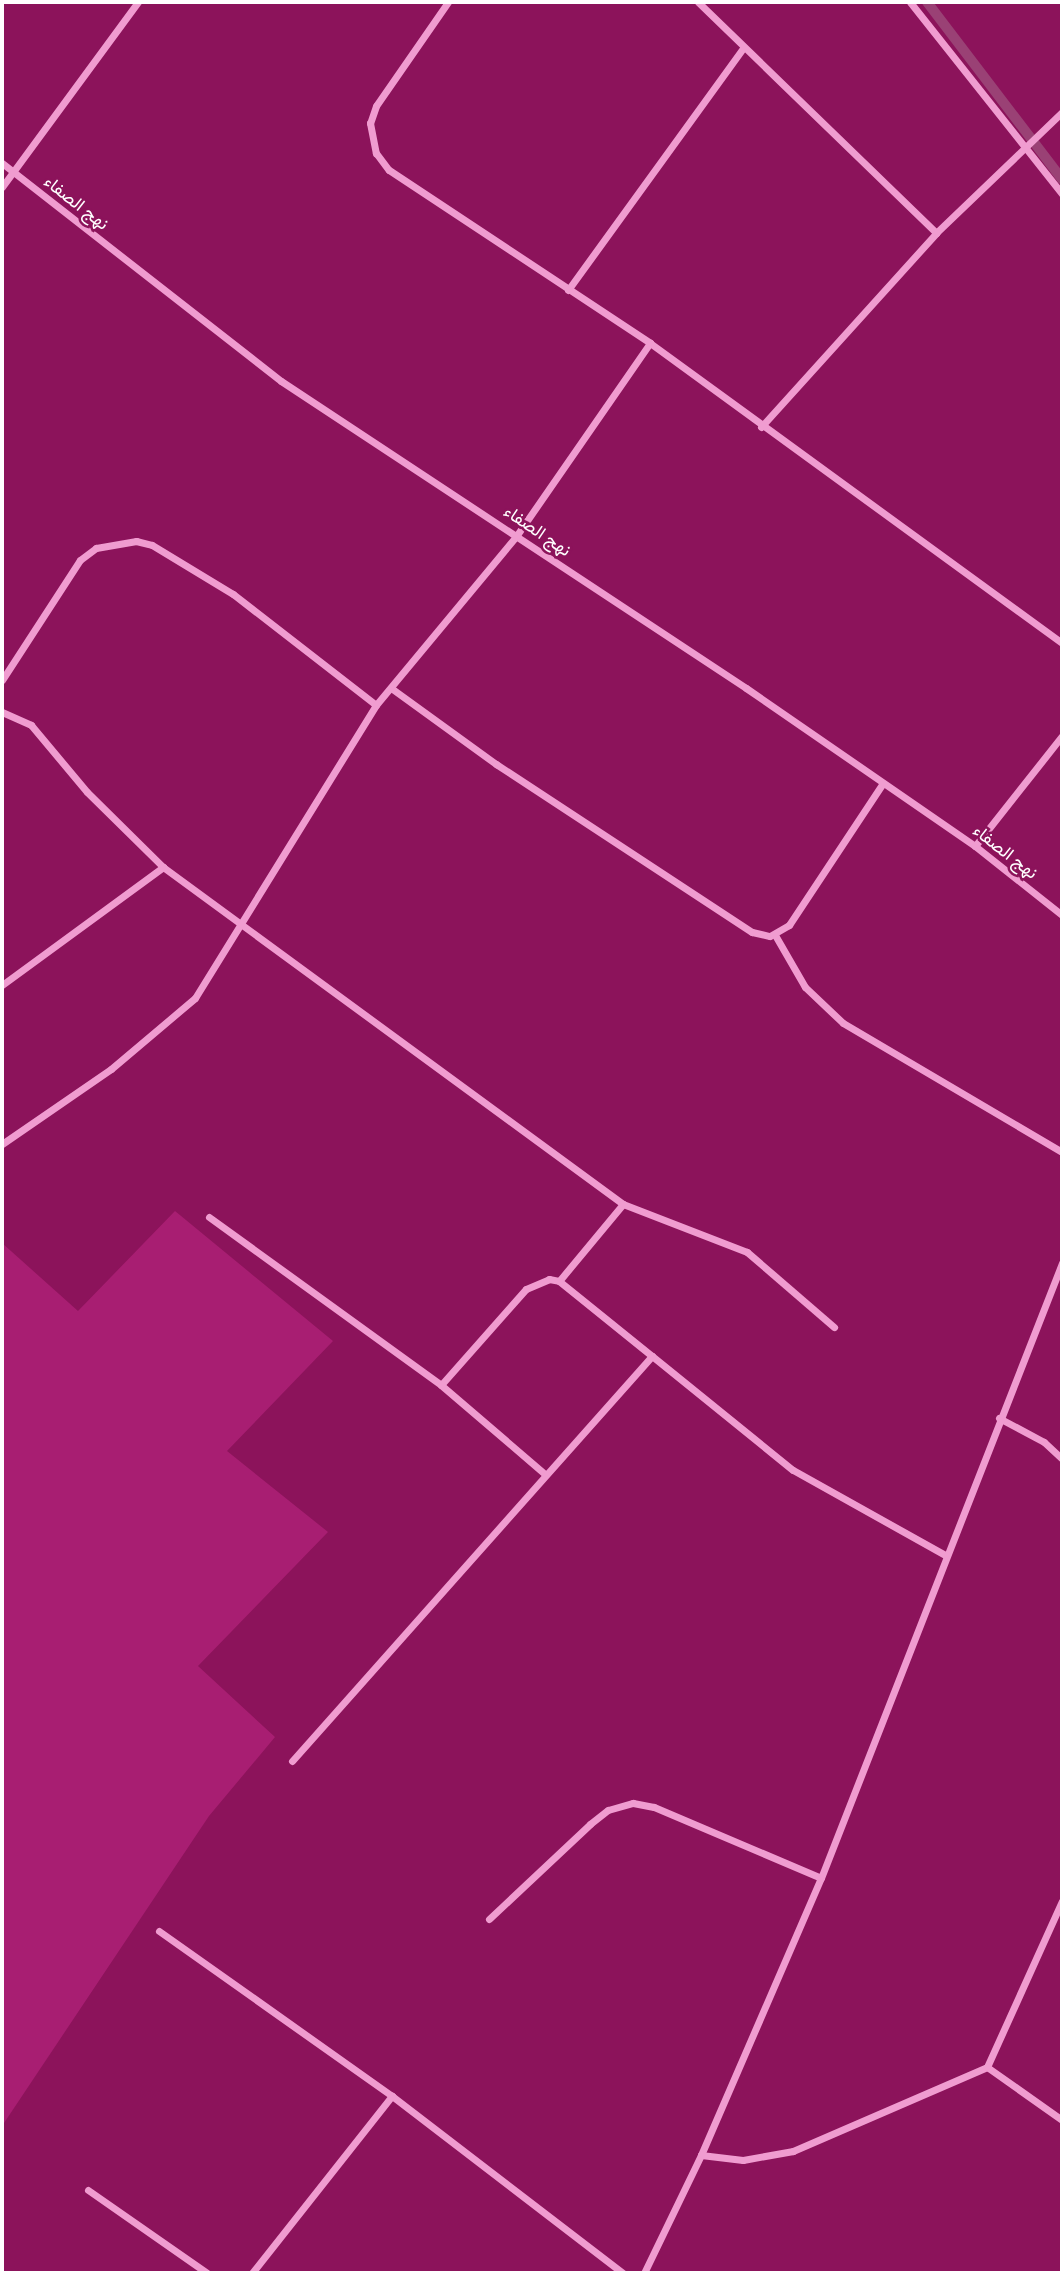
<!DOCTYPE html>
<meta charset="utf-8">
<style>
body{margin:0}
#map{position:relative;width:1064px;height:2275px;overflow:hidden;background:#8c135b;font-family:Ubuntu,Vazirmatn,sans-serif}
div>[style]{position:absolute}
.green>*{inset:0;background:#a81e72}
.stream>*{height:10px;margin:-5px;padding:0 5px;transform-origin:5px;border-radius:5px;background:#9a4175}
.minor>*{height:7px;margin:-3.5px;padding:0 3.5px;transform-origin:3.5px;border-radius:3.5px;background:#f09cd0}
span{translate:-50% -50%;white-space:nowrap;text-align:center;line-height:1.15;-webkit-text-stroke:5px #8c135b;paint-order:stroke}
.street-label{font-size:18px;color:#fff}
.frame{position:absolute;inset:0;border:4px solid #fff;pointer-events:none}
</style>
<div id="map">
<div class="green">
<div style="clip-path:polygon(175px 1211px,333px 1341px,227px 1451px,328px 1532px,198px 1666px,275px 1737px,209px 1816px,2px 2126px,2px 1243px,78px 1311px)"></div>
</div>
<div class="stream">
<div style="left:927px;top:2px;width:223px;rotate:52.7deg"></div>
</div>
<div class="minor">
<div style="left:448px;top:2px;width:126px;rotate:124.7deg"></div>
<div style="left:376px;top:106px;width:18px;rotate:109deg"></div>
<div style="left:370px;top:123px;width:31px;rotate:79deg"></div>
<div style="left:376px;top:153px;width:21px;rotate:53deg"></div>
<div style="left:389px;top:170px;width:313px;rotate:33.5deg"></div>
<div style="left:650px;top:343px;width:510px;rotate:36.06deg"></div>
<div style="left:698px;top:2px;width:332px;rotate:44.1deg"></div>
<div style="left:910px;top:2px;width:245px;rotate:51.6deg"></div>
<div style="left:2px;top:163px;width:354px;rotate:38deg"></div>
<div style="left:281px;top:381px;width:557px;rotate:33.43deg"></div>
<div style="left:746px;top:688px;width:278px;rotate:34.6deg"></div>
<div style="left:975px;top:846px;width:111px;rotate:38.4deg"></div>
<div style="left:2px;top:187px;width:230px;rotate:-53.7deg"></div>
<div style="left:568px;top:290px;width:299px;rotate:-54.1deg"></div>
<div style="left:761px;top:427px;width:261px;rotate:-47.9deg"></div>
<div style="left:936px;top:233px;width:175px;rotate:-43.8deg"></div>
<div style="left:2px;top:680px;width:143px;rotate:-57deg"></div>
<div style="left:80px;top:560px;width:20px;rotate:-37deg"></div>
<div style="left:96px;top:548px;width:41px;rotate:-9.9deg"></div>
<div style="left:136px;top:541px;width:16px;rotate:14deg"></div>
<div style="left:152px;top:545px;width:95px;rotate:31.2deg"></div>
<div style="left:233px;top:594px;width:181px;rotate:37.8deg"></div>
<div style="left:391px;top:688px;width:130px;rotate:35.9deg"></div>
<div style="left:496px;top:764px;width:306px;rotate:33.3deg"></div>
<div style="left:752px;top:932px;width:18px;rotate:13deg"></div>
<div style="left:770px;top:936px;width:22px;rotate:-30deg"></div>
<div style="left:789px;top:925px;width:170px;rotate:-56.5deg"></div>
<div style="left:2px;top:712px;width:32px;rotate:24deg"></div>
<div style="left:31px;top:725px;width:87px;rotate:50.1deg"></div>
<div style="left:87px;top:792px;width:107px;rotate:44.6deg"></div>
<div style="left:163px;top:867px;width:570px;rotate:36.23deg"></div>
<div style="left:623px;top:1204px;width:100px;rotate:129.7deg"></div>
<div style="left:975px;top:846px;width:140px;rotate:-51.7deg"></div>
<div style="left:775px;top:935px;width:60px;rotate:60deg"></div>
<div style="left:805px;top:987px;width:52px;rotate:43.5deg"></div>
<div style="left:843px;top:1023px;width:254px;rotate:30.5deg"></div>
<div style="left:2px;top:985px;width:200px;rotate:-36.2deg"></div>
<div style="left:2px;top:1144px;width:132px;rotate:-34.5deg"></div>
<div style="left:111px;top:1069px;width:110px;rotate:-40.2deg"></div>
<div style="left:195px;top:998px;width:344px;rotate:-58.3deg"></div>
<div style="left:376px;top:705px;width:221px;rotate:-50.3deg"></div>
<div style="left:517px;top:535px;width:234px;rotate:-55.3deg"></div>
<div style="left:623px;top:1204px;width:133px;rotate:21.2deg"></div>
<div style="left:747px;top:1252px;width:115px;rotate:40.8deg"></div>
<div style="left:209px;top:1217px;width:286px;rotate:35.9deg"></div>
<div style="left:441px;top:1385px;width:138px;rotate:40.6deg"></div>
<div style="left:441px;top:1385px;width:128px;rotate:-48.5deg"></div>
<div style="left:526px;top:1289px;width:25px;rotate:-23deg"></div>
<div style="left:549px;top:1279px;width:10px;rotate:11deg"></div>
<div style="left:559px;top:1281px;width:119px;rotate:38.9deg"></div>
<div style="left:999px;top:1418px;width:51px;rotate:28.1deg"></div>
<div style="left:1044px;top:1442px;width:25px;rotate:43deg"></div>
<div style="left:292px;top:1761px;width:542px;rotate:-48.37deg"></div>
<div style="left:652px;top:1356px;width:181px;rotate:39deg"></div>
<div style="left:793px;top:1470px;width:174px;rotate:29.2deg"></div>
<div style="left:489px;top:1919px;width:139px;rotate:-43.2deg"></div>
<div style="left:590px;top:1824px;width:23px;rotate:-38deg"></div>
<div style="left:608px;top:1810px;width:26px;rotate:-16deg"></div>
<div style="left:633px;top:1803px;width:21px;rotate:11deg"></div>
<div style="left:654px;top:1807px;width:181px;rotate:23deg"></div>
<div style="left:159px;top:1931px;width:286px;rotate:35.3deg"></div>
<div style="left:392px;top:2096px;width:291px;rotate:37.5deg"></div>
<div style="left:987px;top:2067px;width:92px;rotate:35.2deg"></div>
<div style="left:701px;top:2155px;width:42px;rotate:6.8deg"></div>
<div style="left:743px;top:2160px;width:51px;rotate:-10.2deg"></div>
<div style="left:793px;top:2151px;width:211px;rotate:-23.4deg"></div>
<div style="left:987px;top:2067px;width:182px;rotate:-65.7deg"></div>
<div style="left:88px;top:2190px;width:145px;rotate:34.9deg"></div>
<div style="left:252px;top:2273px;width:226px;rotate:-51.7deg"></div>
<div style="left:644px;top:2273px;width:131px;rotate:-64.2deg"></div>
<div style="left:701px;top:2155px;width:302px;rotate:-66.6deg"></div>
<div style="left:821px;top:1878px;width:661px;rotate:-68.6deg"></div>
</div>
<div class="street-label">
<span style="left:77px;top:202px;rotate:38deg">نهج الصفاء</span>
<span style="left:538px;top:530px;rotate:34deg">نهج الصفاء</span>
<span style="left:1006px;top:851px;rotate:38deg">نهج الصفاء</span>
</div>
<div class="frame"></div>
</div>
